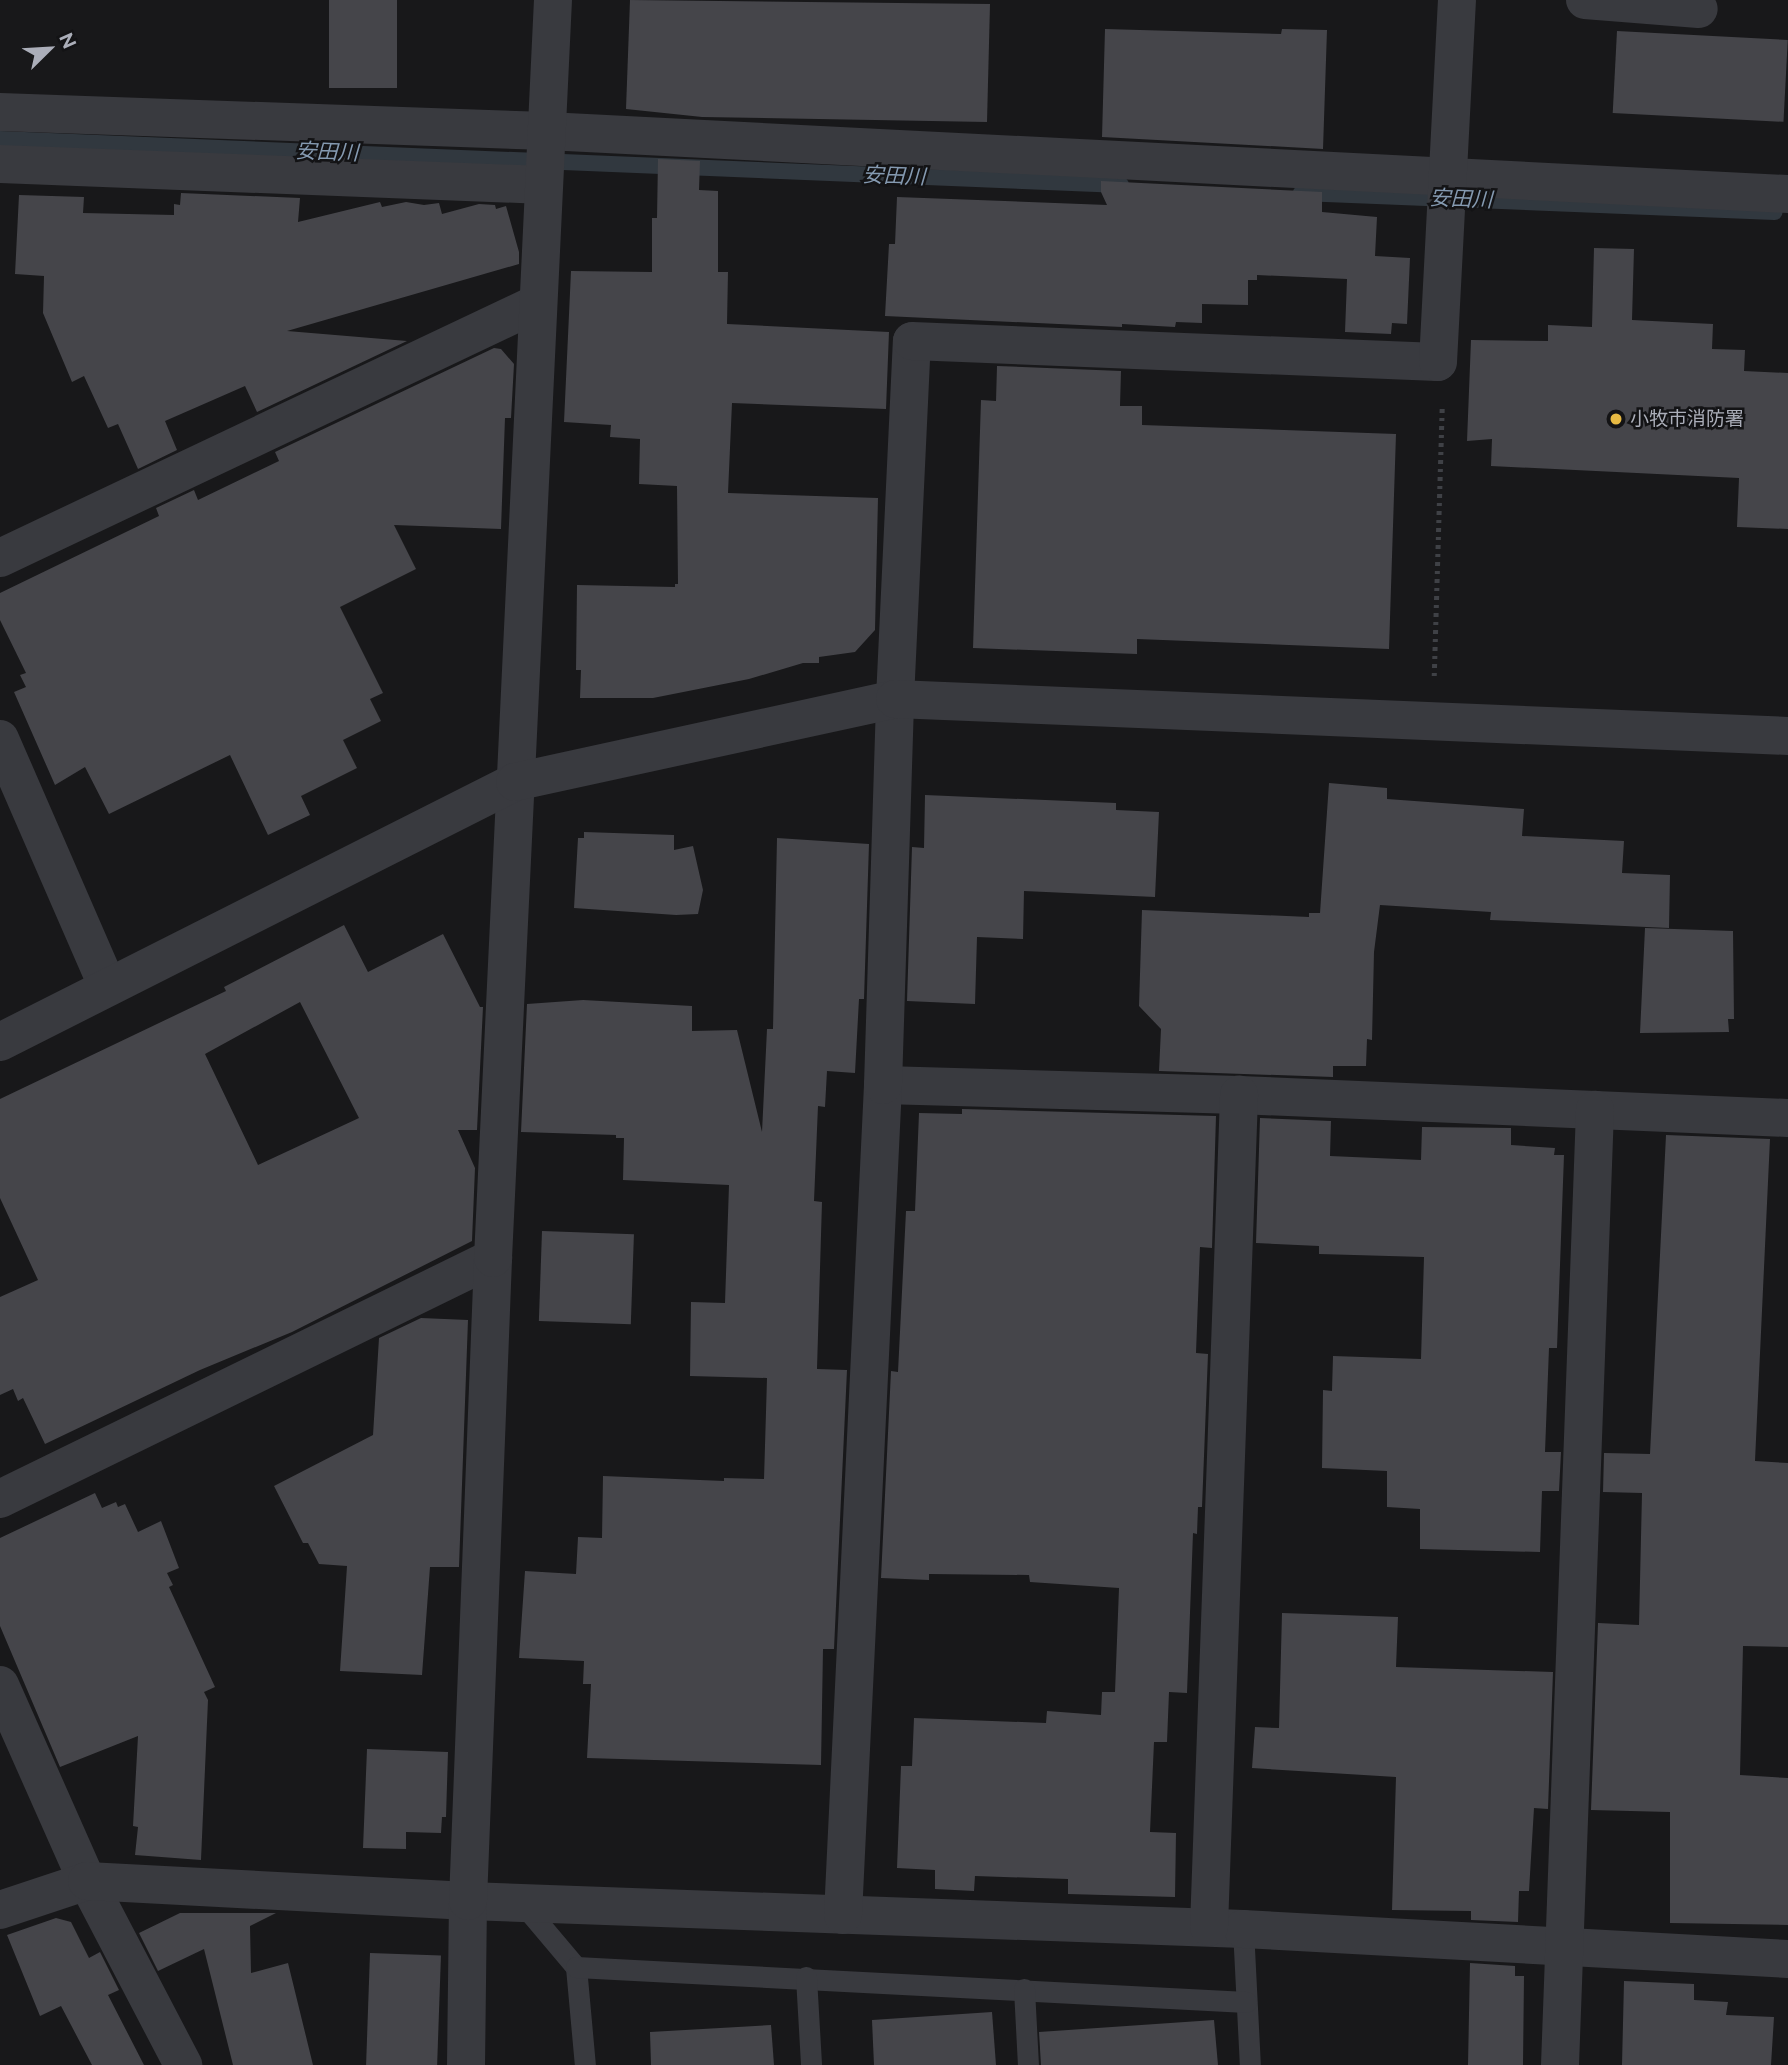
<!DOCTYPE html>
<meta charset="utf-8">
<style>
body{margin:0}
#map{position:relative;width:1788px;height:2065px;overflow:hidden;background:#18181a;font-family:Raleway,"Noto Sans JP",sans-serif}
div>[style]{position:absolute}
.stream>*{height:16px;margin:-8px;padding:0 8px;transform-origin:8px;border-radius:8px;background:#31383f}
.building>*{inset:0;background:#45454a;transform-origin:0 0}
.path>*{height:4.5px;margin-top:-2.25px;transform-origin:0;background:repeating-linear-gradient(90deg,#3f4146 0 3.5px,transparent 0 8.5px)}
.service>*{height:21px;margin:-10.5px;padding:0 10.5px;transform-origin:10.5px;border-radius:10.5px;background:#393a3f}
.minor>*{height:38px;margin:-19px;padding:0 19px;transform-origin:19px;border-radius:19px;background:#393a3f}
.tertiary>*{height:38px;margin:-19px;padding:0 19px;transform-origin:19px;border-radius:19px;background:#393a3f}
.dots>*{width:19px;height:19px;translate:-50% -50%;box-sizing:border-box;border:4px solid #131315;border-radius:50%}
span{translate:-50% -50%;white-space:nowrap;text-align:center;line-height:1.15;-webkit-text-stroke:5px #131315;paint-order:stroke}
.poi-label{font-size:19px;color:#abaeb9}
.left{translate:0 -50%;text-align:left}
.water-label{font-size:21px;color:#859ab1;font-style:italic}
.north{position:absolute;left:14px;top:14px;width:70px;height:70px;-webkit-text-stroke:5px #131315;paint-order:stroke;rotate:66deg;font-size:19px;font-weight:700;line-height:28px;text-align:center;color:#abaeb9}
.north::after{content:'';display:block;margin:auto;width:24px;height:32px;background:#abaeb9;clip-path:polygon(50% 0,100% 100%,50% 72%,0 100%)}
</style>
<div id="map">
<div class="stream">
<div style="left:0;top:139px;width:1122px;rotate:2.35deg"></div>
<div style="left:1301px;top:193px;width:474px;rotate:2.3deg"></div>
</div>
<div class="building">
<div style="left:329px;top:0;width:68px;height:88px"></div>
<div style="clip-path:polygon(630px 0,990px 4px,987px 122px,702px 117px,626px 109px)"></div>
<div style="clip-path:polygon(1105px 29px,1281px 34px,1282px 29px,1327px 30px,1323px 149px,1102px 137px)"></div>
<div style="left:1617px;top:31px;width:171px;height:82px;rotate:3deg"></div>
<div style="clip-path:polygon(658px 159px,700px 161px,699px 190px,718px 191px,718px 272px,728px 272px,727px 324px,889px 332px,886px 409px,732px 403px,728px 493px,878px 498px,875px 630px,855px 652px,819px 657px,819px 663px,803px 663px,749px 679px,653px 698px,580px 698px,581px 670px,576px 670px,577px 585px,675px 587px,675px 584px,678px 584px,677px 486px,639px 484px,640px 439px,610px 437px,611px 425px,564px 422px,571px 271px,652px 272px,652px 218px,657px 218px)"></div>
<div style="clip-path:polygon(1101px 181px,1322px 192px,1322px 212px,1377px 217px,1375px 256px,1410px 258px,1407px 324px,1392px 323px,1391px 334px,1345px 332px,1347px 279px,1257px 275px,1257px 280px,1248px 280px,1248px 305px,1202px 304px,1202px 323px,1176px 322px,1175px 327px,1122px 324px,1122px 327px,885px 316px,889px 244px,895px 244px,897px 197px,1107px 205px,1101px 192px)"></div>
<div style="clip-path:polygon(181px 193px,300px 198px,298px 222px,380px 202px,382px 207px,406px 202px,424px 205px,439px 203px,442px 214px,479px 204px,495px 205px,496px 209px,506px 206px,519px 252px,519px 264px,287px 331px,407px 341px,257px 412px,245px 386px,165px 421px,177px 450px,138px 469px,118px 424px,108px 428px,84px 376px,72px 382px,43px 313px,44px 276px,15px 274px,19px 195px,84px 197px,83px 213px,174px 215px,174px 204px,180px 205px)"></div>
<div style="clip-path:polygon(1594px 248px,1634px 249px,1632px 320px,1713px 324px,1712px 349px,1745px 350px,1744px 371px,1788px 373px,1788px 529px,1737px 527px,1739px 478px,1491px 466px,1492px 439px,1467px 441px,1471px 340px,1548px 341px,1548px 325px,1592px 327px)"></div>
<div style="clip-path:polygon(494px 348px,501px 349px,514px 364px,511px 418px,505px 418px,501px 529px,394px 525px,416px 569px,340px 607px,383px 693px,370px 699px,381px 721px,343px 740px,357px 768px,301px 796px,310px 815px,268px 835px,230px 755px,109px 814px,85px 767px,55px 785px,14px 692px,26px 687px,20px 675px,26px 673px,0 620px,0 593px,159px 516px,156px 508px,194px 490px,198px 500px,279px 461px,275px 452px)"></div>
<div style="clip-path:polygon(997px 366px,1121px 371px,1120px 406px,1142px 406px,1142px 425px,1396px 434px,1389px 649px,1137px 639px,1137px 654px,973px 648px,981px 400px,996px 401px)"></div>
<div style="clip-path:polygon(1329px 783px,1387px 788px,1387px 799px,1524px 809px,1522px 836px,1624px 841px,1622px 873px,1670px 875px,1669px 928px,1490px 920px,1491px 912px,1380px 905px,1374px 952px,1372px 1040px,1367px 1039px,1366px 1066px,1333px 1066px,1333px 1077px,1159px 1071px,1161px 1029px,1139px 1006px,1142px 910px,1309px 917px,1309px 913px,1320px 913px)"></div>
<div style="clip-path:polygon(925px 795px,1116px 803px,1116px 810px,1159px 812px,1155px 897px,1024px 891px,1023px 939px,977px 937px,975px 1004px,907px 1001px,912px 847px,924px 848px)"></div>
<div style="clip-path:polygon(584px 832px,674px 835px,674px 850px,693px 846px,703px 890px,698px 914px,676px 915px,574px 908px,578px 838px,584px 838px)"></div>
<div style="clip-path:polygon(777px 838px,869px 844px,864px 999px,859px 999px,855px 1073px,827px 1071px,825px 1107px,818px 1106px,814px 1201px,822px 1202px,817px 1369px,847px 1370px,834px 1649px,823px 1649px,821px 1765px,587px 1758px,591px 1684px,583px 1684px,584px 1661px,519px 1658px,525px 1571px,576px 1574px,578px 1537px,602px 1538px,603px 1476px,724px 1481px,724px 1478px,764px 1479px,767px 1378px,690px 1376px,691px 1302px,725px 1303px,729px 1185px,623px 1180px,624px 1138px,616px 1138px,616px 1135px,521px 1132px,527px 1004px,583px 1000px,692px 1006px,692px 1031px,737px 1030px,762px 1132px,767px 1029px,773px 1029px)"></div>
<div style="clip-path:polygon(evenodd,344px 925px,368px 972px,443px 934px,480px 1007px,483px 1007px,477px 1130px,458px 1130px,475px 1168px,472px 1241px,292px 1332px,200px 1370px,45px 1444px,23px 1398px,18px 1401px,13px 1389px,0 1395px,0 1297px,38px 1280px,0 1198px,0 1099px,226px 991px,224px 987px,344px 925px,300px 1002px,359px 1118px,258px 1165px,205px 1054px,300px 1002px)"></div>
<div style="clip-path:polygon(1645px 928px,1733px 931px,1734px 1019px,1728px 1019px,1729px 1032px,1640px 1033px)"></div>
<div style="clip-path:polygon(962px 1109px,1216px 1116px,1212px 1248px,1200px 1247px,1196px 1353px,1208px 1354px,1202px 1507px,1198px 1507px,1197px 1534px,1193px 1533px,1187px 1693px,1169px 1692px,1167px 1742px,1154px 1742px,1150px 1832px,1176px 1833px,1175px 1897px,1068px 1894px,1068px 1879px,975px 1876px,974px 1891px,935px 1889px,935px 1870px,897px 1868px,901px 1766px,912px 1766px,914px 1718px,1046px 1723px,1047px 1711px,1101px 1715px,1102px 1692px,1115px 1692px,1119px 1588px,1030px 1582px,1029px 1575px,929px 1574px,929px 1580px,881px 1578px,891px 1371px,898px 1372px,906px 1211px,915px 1211px,919px 1113px,962px 1114px)"></div>
<div style="clip-path:polygon(1260px 1118px,1331px 1121px,1330px 1156px,1421px 1160px,1422px 1127px,1511px 1128px,1511px 1145px,1555px 1148px,1554px 1155px,1564px 1155px,1557px 1348px,1549px 1348px,1545px 1452px,1561px 1452px,1559px 1491px,1542px 1491px,1540px 1552px,1420px 1549px,1420px 1509px,1387px 1507px,1387px 1471px,1322px 1468px,1323px 1390px,1332px 1391px,1333px 1356px,1421px 1359px,1424px 1257px,1319px 1254px,1319px 1246px,1256px 1243px)"></div>
<div style="clip-path:polygon(1666px 1135px,1770px 1139px,1755px 1461px,1788px 1463px,1788px 1647px,1743px 1646px,1740px 1775px,1788px 1778px,1788px 1925px,1670px 1923px,1670px 1812px,1591px 1810px,1598px 1623px,1639px 1625px,1642px 1493px,1603px 1492px,1604px 1453px,1650px 1454px)"></div>
<div style="left:542px;top:1231px;width:92px;height:90px;rotate:2deg"></div>
<div style="clip-path:polygon(421px 1318px,468px 1320px,459px 1567px,430px 1567px,422px 1675px,340px 1671px,347px 1566px,319px 1564px,308px 1543px,303px 1543px,274px 1486px,373px 1435px,379px 1338px)"></div>
<div style="clip-path:polygon(95px 1493px,102px 1508px,116px 1502px,118px 1507px,125px 1504px,138px 1532px,161px 1521px,179px 1568px,167px 1573px,173px 1585px,169px 1587px,215px 1687px,204px 1692px,208px 1700px,201px 1860px,135px 1855px,138px 1827px,133px 1826px,138px 1736px,60px 1767px,0 1626px,0 1538px)"></div>
<div style="clip-path:polygon(1282px 1613px,1398px 1617px,1396px 1667px,1553px 1672px,1548px 1809px,1534px 1808px,1529px 1891px,1519px 1891px,1518px 1922px,1471px 1920px,1471px 1911px,1392px 1910px,1396px 1777px,1252px 1768px,1255px 1727px,1279px 1728px)"></div>
<div style="clip-path:polygon(367px 1749px,448px 1752px,446px 1817px,442px 1817px,441px 1833px,406px 1832px,406px 1849px,363px 1848px)"></div>
<div style="clip-path:polygon(180px 1913px,276px 1913px,250px 1926px,251px 1973px,288px 1963px,313px 2065px,233px 2065px,204px 1949px,158px 1971px,139px 1933px)"></div>
<div style="clip-path:polygon(56px 1918px,71px 1922px,89px 1958px,100px 1952px,119px 1990px,108px 1995px,144px 2065px,92px 2065px,61px 2006px,40px 2016px,7px 1935px)"></div>
<div style="left:370px;top:1953px;width:71px;height:112px;rotate:2deg"></div>
<div style="clip-path:polygon(1470px 1963px,1515px 1966px,1515px 1976px,1524px 1976px,1523px 2065px,1468px 2065px)"></div>
<div style="clip-path:polygon(1624px 1981px,1694px 1984px,1694px 2000px,1728px 2002px,1726px 2015px,1774px 2017px,1771px 2065px,1622px 2065px)"></div>
<div style="clip-path:polygon(992px 2012px,996px 2065px,874px 2065px,872px 2020px)"></div>
<div style="clip-path:polygon(1214px 2020px,1218px 2065px,1041px 2065px,1039px 2032px)"></div>
<div style="clip-path:polygon(771px 2025px,774px 2065px,651px 2065px,650px 2032px)"></div>
</div>
<div class="path">
<div style="left:1434px;top:676px;width:268px;rotate:-88.3deg"></div>
</div>
<div class="service">
<div style="left:521px;top:1902px;width:85px;rotate:49.8deg"></div>
<div style="left:576px;top:1967px;width:98px;rotate:84.8deg"></div>
<div style="left:1243px;top:1929px;width:136px;rotate:87.1deg"></div>
<div style="left:576px;top:1967px;width:671px;rotate:2.99deg"></div>
<div style="left:806px;top:1977px;width:88px;rotate:86.7deg"></div>
<div style="left:1024px;top:1989px;width:76px;rotate:87deg"></div>
</div>
<div class="minor">
<div style="left:1585px;top:0;width:114px;rotate:4.5deg"></div>
<div style="left:0;top:112px;width:547px;rotate:1.99deg"></div>
<div style="left:547px;top:131px;width:1243px;rotate:2.91deg"></div>
<div style="left:0;top:164px;width:544px;rotate:2.21deg"></div>
<div style="left:0;top:558px;width:595px;rotate:-25.36deg"></div>
<div style="left:0;top:739px;width:270px;rotate:66.5deg"></div>
<div style="left:883px;top:1085px;width:356px;rotate:1.6deg"></div>
<div style="left:1239px;top:1095px;width:549px;rotate:2.4deg"></div>
<div style="left:0;top:1499px;width:549px;rotate:-26.05deg"></div>
<div style="left:0;top:1685px;width:214px;rotate:66.1deg"></div>
<div style="left:87px;top:1881px;width:208px;rotate:62.4deg"></div>
<div style="left:0;top:1910px;width:92px;rotate:-18.4deg"></div>
<div style="left:87px;top:1881px;width:382px;rotate:3deg"></div>
<div style="left:468px;top:1901px;width:776px;rotate:2.07deg"></div>
<div style="left:1243px;top:1929px;width:546px;rotate:3.15deg"></div>
<div style="left:843px;top:1915px;width:831px;rotate:-87.24deg"></div>
<div style="left:883px;top:1085px;width:386px;rotate:-88.2deg"></div>
<div style="left:895px;top:699px;width:358px;rotate:-87.3deg"></div>
<div style="left:912px;top:341px;width:526px;rotate:2.29deg"></div>
<div style="left:1438px;top:362px;width:362px;rotate:-87deg"></div>
<div style="left:1209px;top:1927px;width:833px;rotate:-87.93deg"></div>
<div style="left:466px;top:2065px;width:164px;rotate:-89.3deg"></div>
<div style="left:468px;top:1901px;width:643px;rotate:-87.77deg"></div>
<div style="left:493px;top:1258px;width:1259px;rotate:-87.27deg"></div>
<div style="left:1560px;top:2065px;width:956px;rotate:-87.9deg"></div>
</div>
<div class="tertiary">
<div style="left:0;top:1042px;width:577px;rotate:-26.79deg"></div>
<div style="left:515px;top:782px;width:389px;rotate:-12.3deg"></div>
<div style="left:895px;top:699px;width:894px;rotate:2.37deg"></div>
</div>
<div class="dots">
<div style="left:1616px;top:419px;background:#e7b943"></div>
</div>
<div class="poi-label">
<span class="left" style="left:1630px;top:419px">小牧市消防署</span>
</div>
<div class="water-label">
<span style="left:327px;top:152px;rotate:2deg">安田川</span>
<span style="left:894px;top:176px;rotate:2deg">安田川</span>
<span style="left:1461px;top:199px;rotate:2deg">安田川</span>
</div>
<div class="north">N</div>
</div>
